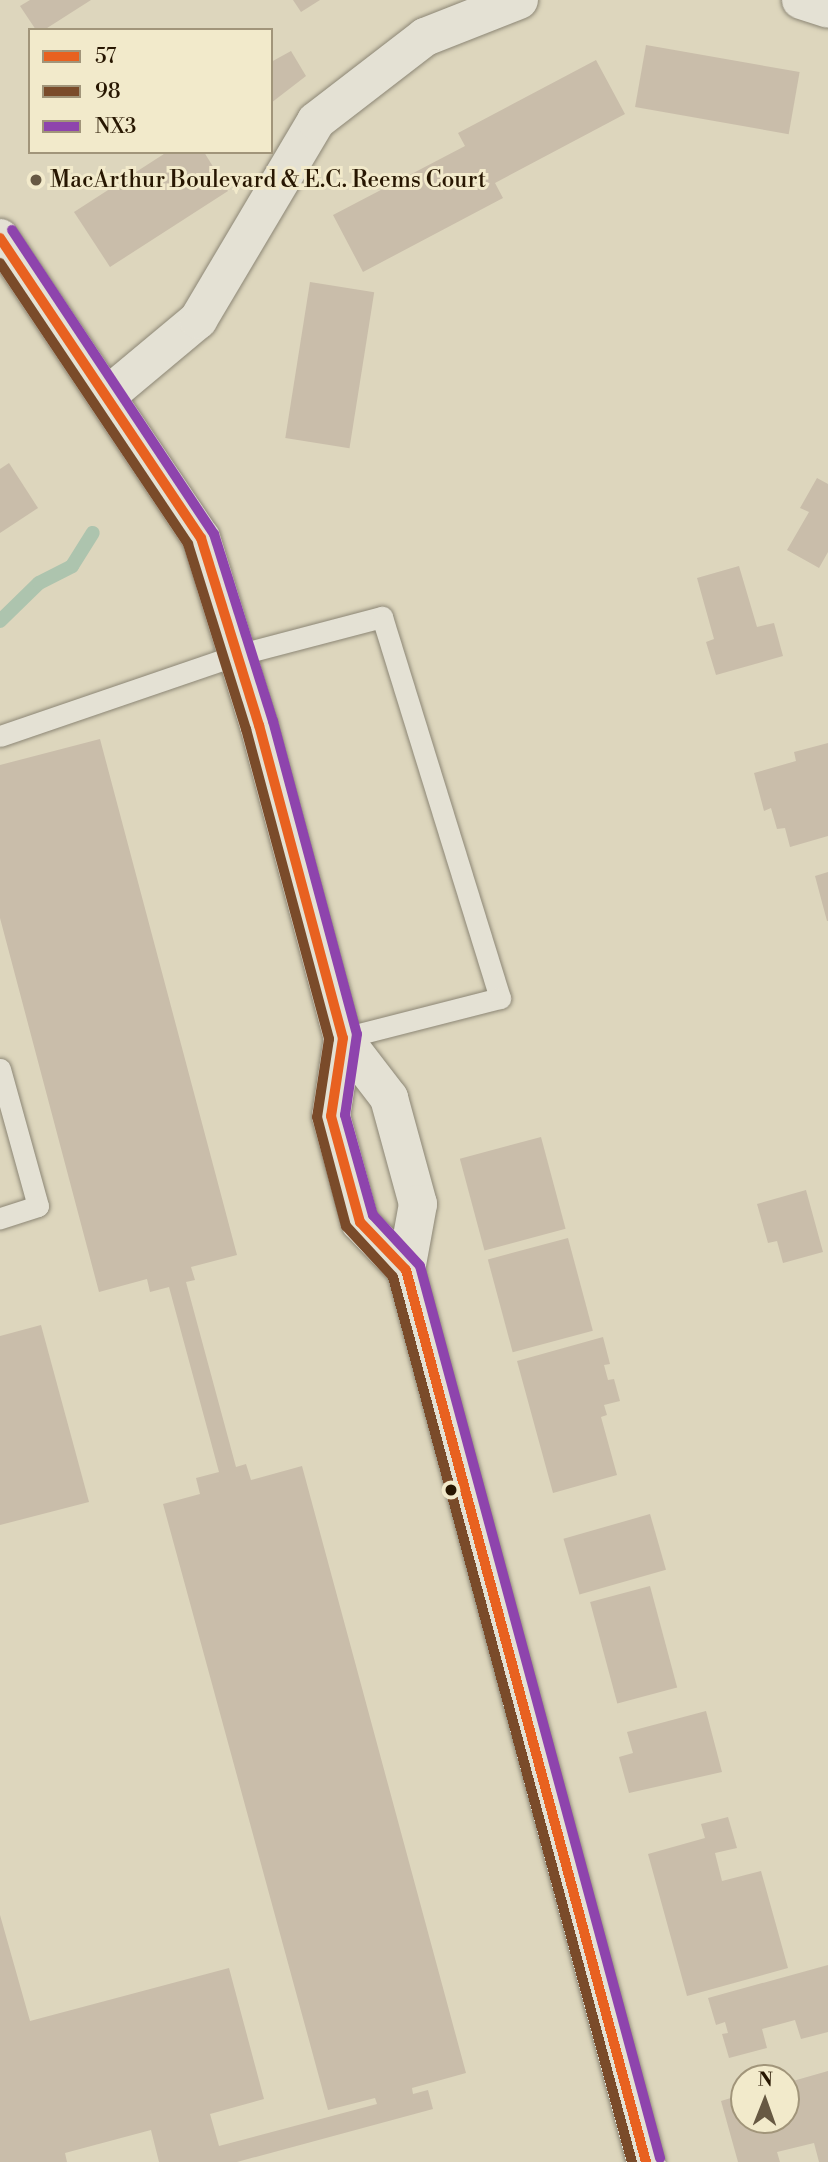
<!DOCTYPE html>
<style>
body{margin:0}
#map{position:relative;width:828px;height:2162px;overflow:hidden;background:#ddd6bd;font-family:"Libre Bodoni",serif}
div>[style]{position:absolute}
.stream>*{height:14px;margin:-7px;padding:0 7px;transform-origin:7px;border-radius:7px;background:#adc4ae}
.building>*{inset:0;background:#c9bdaa;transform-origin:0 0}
.roads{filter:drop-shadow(0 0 2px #8c8675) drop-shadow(0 0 2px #8c8675)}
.service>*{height:21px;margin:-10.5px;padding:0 10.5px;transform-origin:10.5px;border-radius:10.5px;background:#e4e1d4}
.minor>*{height:38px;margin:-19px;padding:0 19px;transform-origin:19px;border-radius:19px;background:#e4e1d4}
.secondary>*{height:38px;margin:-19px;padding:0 19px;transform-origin:19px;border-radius:19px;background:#e4e1d4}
.bus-1>*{height:10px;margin:-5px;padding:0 5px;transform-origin:5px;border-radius:5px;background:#e86120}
.bus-2>*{height:10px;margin:-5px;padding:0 5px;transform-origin:5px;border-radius:5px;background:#7a4b2a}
.bus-3>*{height:10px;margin:-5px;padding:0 5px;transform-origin:5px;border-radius:5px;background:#8e44ad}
.dots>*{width:19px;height:19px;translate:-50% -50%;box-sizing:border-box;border:4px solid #f2eacb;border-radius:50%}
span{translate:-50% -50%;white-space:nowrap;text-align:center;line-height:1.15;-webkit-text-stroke:6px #f2eacb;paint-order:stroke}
.poi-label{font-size:23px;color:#271601}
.left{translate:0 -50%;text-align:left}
.legend{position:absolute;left:28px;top:28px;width:245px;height:126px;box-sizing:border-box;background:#f2eacb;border:2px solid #a1957a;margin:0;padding:9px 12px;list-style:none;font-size:21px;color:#271601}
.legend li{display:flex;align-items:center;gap:14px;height:35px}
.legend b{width:35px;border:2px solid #a1957a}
.north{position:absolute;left:730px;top:2064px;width:70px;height:70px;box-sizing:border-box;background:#f2eacb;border:2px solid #a1957a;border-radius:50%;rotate:1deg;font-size:19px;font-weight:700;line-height:28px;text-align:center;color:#271601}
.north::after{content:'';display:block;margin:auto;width:24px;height:32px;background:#675943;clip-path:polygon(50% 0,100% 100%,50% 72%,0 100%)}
</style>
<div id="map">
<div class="stream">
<div style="left:0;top:621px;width:54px;rotate:-44.3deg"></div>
<div style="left:39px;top:583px;width:37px;rotate:-27deg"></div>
<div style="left:72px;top:566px;width:39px;rotate:-58deg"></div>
</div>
<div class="building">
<div style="clip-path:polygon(30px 0,91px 0,44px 30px,36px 30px,20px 6px)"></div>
<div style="clip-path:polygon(293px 0,320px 0,301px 12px)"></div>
<div style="left:646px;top:45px;width:156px;height:63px;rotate:10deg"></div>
<div style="clip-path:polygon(291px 51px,306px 76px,271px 103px,271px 62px)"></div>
<div style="clip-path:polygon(596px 60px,625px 114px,495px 183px,503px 198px,363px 272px,333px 215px,465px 146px,458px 133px)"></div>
<div style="clip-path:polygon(167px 152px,204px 152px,228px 191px,110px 267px,74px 212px)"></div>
<div style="left:310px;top:282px;width:65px;height:158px;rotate:9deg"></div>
<div style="clip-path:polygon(9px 463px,38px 508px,0 533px,0 469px)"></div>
<div style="clip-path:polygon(817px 478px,828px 484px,828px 552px,819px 568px,787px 550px,809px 512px,800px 508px)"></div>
<div style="clip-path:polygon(739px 566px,757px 627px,774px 623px,783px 656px,716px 675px,706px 642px,714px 639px,697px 578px)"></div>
<div style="clip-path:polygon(100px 739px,237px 1255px,191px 1267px,195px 1280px,186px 1282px,236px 1467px,246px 1464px,251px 1480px,302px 1466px,466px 2073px,412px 2088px,413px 2094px,428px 2090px,433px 2109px,237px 2162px,159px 2162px,151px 2130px,65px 2153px,67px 2162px,0 2162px,0 1915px,30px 2021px,229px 1968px,264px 2099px,210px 2114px,219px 2146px,377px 2104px,375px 2098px,328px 2110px,163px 1504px,200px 1494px,196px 1478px,219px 1472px,169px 1287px,150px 1292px,147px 1279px,99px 1292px,0 918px,0 765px)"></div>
<div style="clip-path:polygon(828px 743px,828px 836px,790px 847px,785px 828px,777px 829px,771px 808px,764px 811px,754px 773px,796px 761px,794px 752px)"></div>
<div style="clip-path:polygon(828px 872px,828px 921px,827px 921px,815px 876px)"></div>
<div style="left:541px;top:1137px;width:95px;height:84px;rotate:75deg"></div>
<div style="clip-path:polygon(806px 1190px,823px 1252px,783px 1263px,777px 1241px,768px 1243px,757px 1204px)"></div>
<div style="left:568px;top:1238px;width:96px;height:83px;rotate:75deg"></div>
<div style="clip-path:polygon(41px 1325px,89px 1502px,0 1525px,0 1336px)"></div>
<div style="clip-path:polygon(603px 1337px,610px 1364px,604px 1365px,608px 1380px,614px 1379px,620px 1401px,604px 1405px,607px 1415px,601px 1417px,617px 1475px,553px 1493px,517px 1361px)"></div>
<div style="left:650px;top:1514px;width:58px;height:90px;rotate:74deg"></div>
<div style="left:650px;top:1586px;width:105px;height:62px;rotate:75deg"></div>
<div style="clip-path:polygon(706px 1711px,722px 1772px,629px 1793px,619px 1757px,633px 1753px,627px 1732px)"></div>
<div style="clip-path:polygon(728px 1817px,737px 1848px,715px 1853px,722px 1881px,761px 1871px,788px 1968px,687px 1996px,648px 1854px,705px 1838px,701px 1824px)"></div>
<div style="clip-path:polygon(828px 1965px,828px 2032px,801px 2039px,795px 2020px,762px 2029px,767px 2048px,729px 2058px,722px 2034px,728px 2033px,725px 2022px,716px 2025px,708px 1998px)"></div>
<div style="clip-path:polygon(828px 2071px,828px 2162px,819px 2162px,814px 2143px,777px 2152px,780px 2162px,738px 2162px,721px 2101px,744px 2094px,744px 2120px,786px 2120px,786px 2083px)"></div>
</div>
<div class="roads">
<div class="service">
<div style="left:0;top:736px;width:250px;rotate:-18.9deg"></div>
<div style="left:237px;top:655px;width:150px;rotate:-14.7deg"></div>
<div style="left:382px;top:617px;width:399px;rotate:72.8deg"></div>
<div style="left:500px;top:998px;width:162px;rotate:165.7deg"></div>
<div style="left:0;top:1069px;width:142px;rotate:74.5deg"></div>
<div style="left:38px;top:1206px;width:40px;rotate:162deg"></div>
</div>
<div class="minor">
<div style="left:801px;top:0;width:28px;rotate:18deg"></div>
<div style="left:107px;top:396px;width:119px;rotate:-39.9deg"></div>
<div style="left:198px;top:320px;width:231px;rotate:-59.3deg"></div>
<div style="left:316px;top:121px;width:138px;rotate:-37.6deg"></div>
<div style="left:425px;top:37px;width:101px;rotate:-21.5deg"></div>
</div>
<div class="secondary">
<div style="left:0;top:238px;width:361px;rotate:56.2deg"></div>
<div style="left:201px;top:538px;width:196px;rotate:72.8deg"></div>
<div style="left:259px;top:725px;width:324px;rotate:75deg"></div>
<div style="left:343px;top:1038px;width:76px;rotate:52.5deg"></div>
<div style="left:389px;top:1098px;width:110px;rotate:74.7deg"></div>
<div style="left:418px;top:1204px;width:67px;rotate:100.3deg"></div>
<div style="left:406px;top:1270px;width:924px;rotate:74.94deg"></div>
<div style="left:343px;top:1038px;width:79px;rotate:98.7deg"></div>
<div style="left:331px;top:1116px;width:110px;rotate:74.7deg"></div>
<div style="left:360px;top:1222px;width:66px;rotate:46.2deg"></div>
</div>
</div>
<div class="bus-1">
<div style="left:0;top:238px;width:361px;rotate:56.2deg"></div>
<div style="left:201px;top:538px;width:196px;rotate:72.8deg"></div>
<div style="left:259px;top:725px;width:324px;rotate:75deg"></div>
<div style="left:343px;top:1038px;width:79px;rotate:98.7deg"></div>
<div style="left:331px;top:1116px;width:110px;rotate:74.7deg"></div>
<div style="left:360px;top:1222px;width:66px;rotate:46.2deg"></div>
<div style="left:406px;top:1270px;width:924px;rotate:74.94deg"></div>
</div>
<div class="bus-2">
<div style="left:0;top:263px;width:338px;rotate:56.2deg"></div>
<div style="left:188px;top:544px;width:194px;rotate:72.6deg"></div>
<div style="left:246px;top:729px;width:321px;rotate:75deg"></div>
<div style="left:329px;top:1039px;width:79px;rotate:98.7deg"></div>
<div style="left:317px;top:1117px;width:113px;rotate:75.1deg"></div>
<div style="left:346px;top:1226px;width:69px;rotate:47.3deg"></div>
<div style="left:393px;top:1277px;width:917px;rotate:74.89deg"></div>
</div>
<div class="bus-3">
<div style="left:12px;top:230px;width:365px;rotate:56.4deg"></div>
<div style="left:214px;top:534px;width:196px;rotate:72.5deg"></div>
<div style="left:273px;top:721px;width:324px;rotate:75deg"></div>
<div style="left:357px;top:1034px;width:82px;rotate:98.4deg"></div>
<div style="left:345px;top:1115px;width:104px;rotate:74.4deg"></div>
<div style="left:373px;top:1215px;width:69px;rotate:47.3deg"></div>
<div style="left:420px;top:1266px;width:924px;rotate:74.94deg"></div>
</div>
<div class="dots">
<div style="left:36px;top:180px;background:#675943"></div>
<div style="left:451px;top:1490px;background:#271601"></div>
</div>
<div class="poi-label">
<span class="left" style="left:50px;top:180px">MacArthur Boulevard &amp; E.C. Reems Court</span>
</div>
<ul class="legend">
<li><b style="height:9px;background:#e86120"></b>57</li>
<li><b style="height:9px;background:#7a4b2a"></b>98</li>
<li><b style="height:9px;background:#8e44ad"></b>NX3</li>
</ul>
<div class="north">N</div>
</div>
